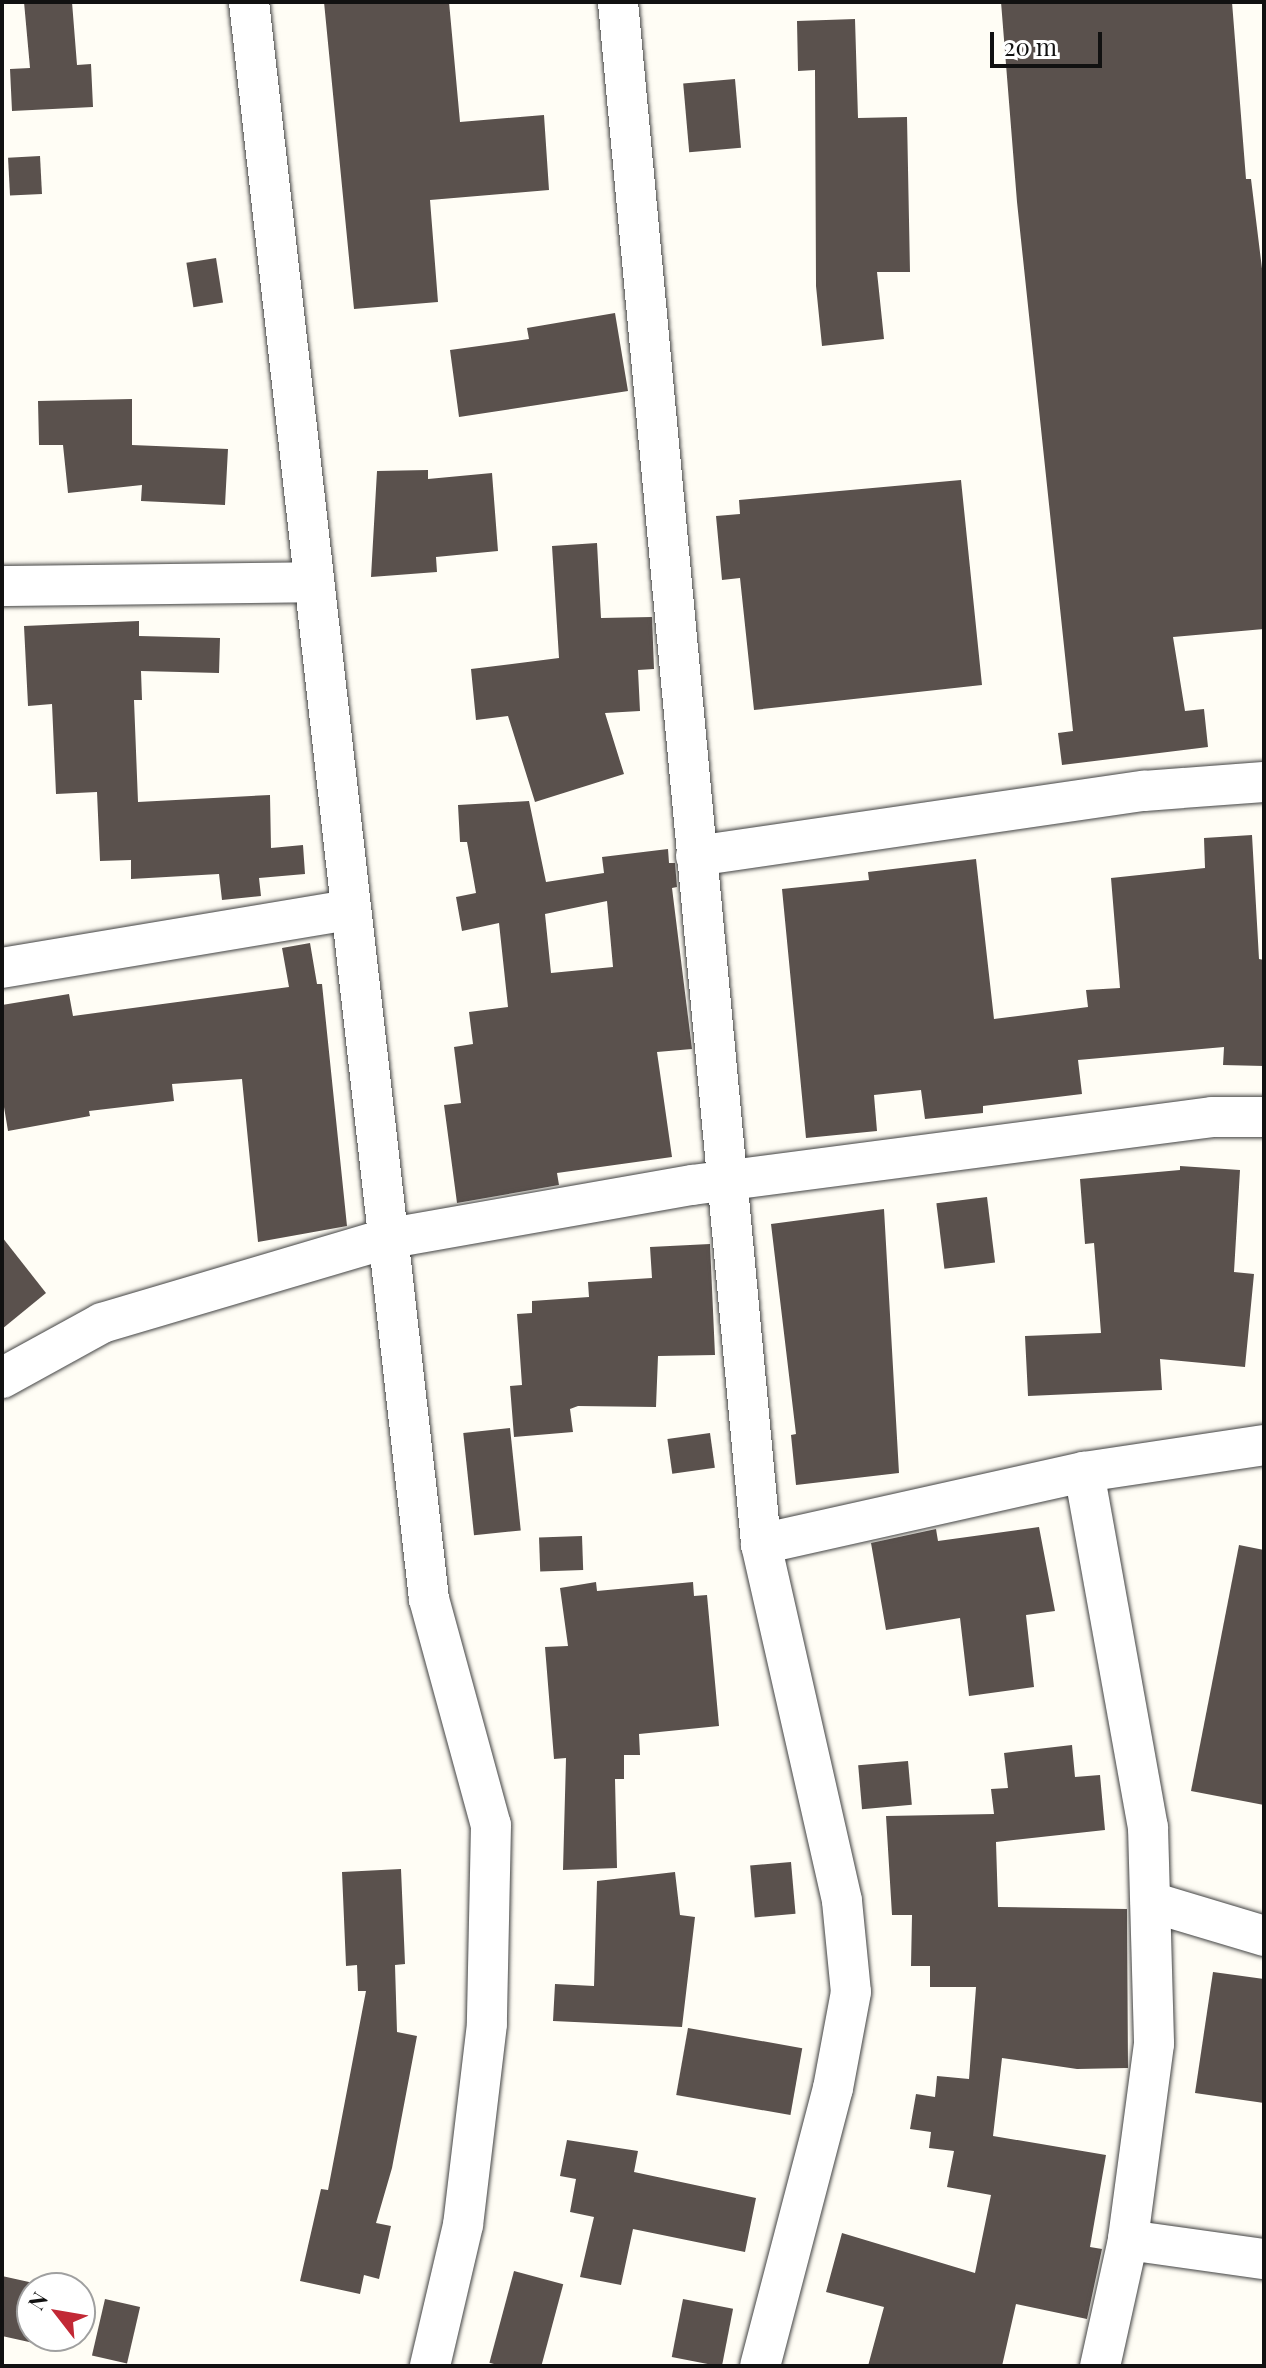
<!DOCTYPE html>
<style>
body{margin:0}
#map{position:relative;width:1266px;height:2368px;overflow:hidden;background:#fffdf5;font-family:"Playfair Display",serif}
div>[style]{position:absolute}
.building>*{inset:0;background:#5a514d;transform-origin:0 0}
.roads{filter:drop-shadow(0 0 2px #444) drop-shadow(0 0 2px #444)}
.street>*{height:40px;margin:-20px;padding:0 20px;transform-origin:20px;border-radius:20px;background:#fff}
span{translate:-50% -50%;white-space:nowrap;text-align:center;line-height:1.15;-webkit-text-stroke:8px #fff;paint-order:stroke}
.frame{position:absolute;inset:0;border:4px solid #111;pointer-events:none}
.north{position:absolute;left:16px;top:2272px;width:80px;height:80px;box-sizing:border-box;background:#fff;border:2px solid #a0a0a0;border-radius:50%;rotate:301deg;font-size:22px;font-weight:700;line-height:32px;text-align:center;color:#111}
.north::after{content:'';display:block;margin:auto;width:28px;height:36px;background:#c22835;clip-path:polygon(50% 0,100% 100%,50% 72%,0 100%)}
.scale{position:absolute;left:990px;top:32px;width:112px;height:36px;box-sizing:border-box;border:4px solid #111;border-top:0;padding-left:10px;font-size:24px;line-height:28px;white-space:nowrap;color:#111;-webkit-text-stroke:6px #fff;paint-order:stroke}
</style>
<div id="map">
<div class="building">
<div style="clip-path:polygon(24px 2px,72px 2px,77px 65px,91px 64px,93px 107px,12px 111px,10px 69px,30px 68px)"></div>
<div style="clip-path:polygon(324px 2px,449px 2px,460px 122px,544px 115px,549px 190px,430px 200px,438px 302px,354px 309px)"></div>
<div style="clip-path:polygon(1001px 2px,1232px 2px,1246px 179px,1251px 179px,1264px 285px,1264px 629px,1173px 637px,1185px 711px,1204px 709px,1208px 747px,1062px 765px,1058px 733px,1073px 731px,1017px 202px)"></div>
<div style="clip-path:polygon(855px 19px,858px 118px,907px 117px,910px 272px,877px 272px,884px 339px,822px 346px,816px 286px,815px 70px,798px 71px,797px 21px)"></div>
<div style="left:735px;top:79px;width:69px;height:52px;rotate:85deg"></div>
<div style="left:40px;top:156px;width:38px;height:32px;rotate:87deg"></div>
<div style="left:216px;top:258px;width:45px;height:30px;rotate:81deg"></div>
<div style="clip-path:polygon(615px 313px,628px 391px,459px 417px,450px 350px,529px 339px,527px 328px)"></div>
<div style="clip-path:polygon(132px 399px,132px 445px,228px 449px,225px 505px,141px 501px,142px 485px,68px 493px,63px 445px,39px 445px,38px 401px)"></div>
<div style="clip-path:polygon(428px 470px,428px 479px,492px 473px,498px 551px,436px 557px,437px 572px,371px 577px,377px 471px)"></div>
<div style="clip-path:polygon(961px 480px,982px 685px,754px 710px,740px 578px,722px 580px,716px 516px,740px 514px,739px 500px)"></div>
<div style="clip-path:polygon(597px 543px,601px 618px,652px 617px,654px 669px,638px 670px,640px 711px,605px 713px,624px 774px,535px 802px,508px 716px,476px 720px,471px 669px,559px 658px,552px 546px)"></div>
<div style="clip-path:polygon(139px 621px,139px 636px,220px 638px,219px 673px,141px 671px,142px 700px,134px 700px,138px 802px,270px 795px,271px 848px,303px 845px,305px 874px,259px 878px,261px 896px,222px 900px,219px 874px,131px 879px,131px 860px,100px 861px,97px 792px,56px 794px,52px 704px,28px 706px,24px 626px)"></div>
<div style="clip-path:polygon(evenodd,529px 801px,546px 882px,604px 873px,602px 857px,668px 849px,669px 863px,675px 863px,677px 887px,672px 888px,692px 1049px,657px 1052px,672px 1157px,557px 1173px,559px 1185px,457px 1203px,444px 1105px,461px 1103px,454px 1047px,473px 1044px,469px 1012px,508px 1007px,499px 923px,462px 931px,456px 897px,476px 893px,467px 842px,460px 842px,458px 805px,529px 801px,607px 901px,613px 967px,551px 973px,545px 914px,607px 901px)"></div>
<div style="clip-path:polygon(1252px 835px,1259px 959px,1264px 960px,1264px 1066px,1223px 1065px,1224px 1047px,1078px 1060px,1082px 1094px,983px 1106px,983px 1113px,925px 1119px,921px 1090px,874px 1095px,877px 1131px,806px 1138px,782px 889px,869px 880px,868px 872px,976px 859px,994px 1019px,1088px 1007px,1086px 990px,1120px 988px,1111px 878px,1205px 868px,1204px 838px)"></div>
<div style="clip-path:polygon(310px 943px,317px 984px,322px 984px,347px 1226px,258px 1242px,242px 1079px,172px 1084px,174px 1101px,89px 1111px,90px 1116px,8px 1131px,2px 1095px,2px 1005px,69px 994px,73px 1016px,289px 987px,282px 948px)"></div>
<div style="clip-path:polygon(1180px 1166px,1240px 1170px,1234px 1272px,1254px 1274px,1245px 1367px,1160px 1359px,1162px 1390px,1028px 1396px,1025px 1336px,1101px 1333px,1094px 1243px,1085px 1244px,1080px 1179px,1180px 1170px)"></div>
<div style="left:987px;top:1197px;width:66px;height:51px;rotate:83deg"></div>
<div style="clip-path:polygon(884px 1209px,899px 1473px,796px 1485px,791px 1435px,796px 1434px,771px 1224px)"></div>
<div style="clip-path:polygon(2px 1237px,46px 1293px,2px 1329px)"></div>
<div style="clip-path:polygon(710px 1244px,715px 1355px,658px 1356px,656px 1407px,578px 1406px,570px 1409px,573px 1432px,514px 1437px,510px 1386px,522px 1385px,517px 1314px,532px 1313px,532px 1301px,589px 1297px,588px 1282px,652px 1278px,650px 1247px)"></div>
<div style="left:510px;top:1428px;width:103px;height:47px;rotate:84deg"></div>
<div style="left:710px;top:1433px;width:35px;height:43px;rotate:82deg"></div>
<div style="clip-path:polygon(1039px 1527px,1055px 1611px,1026px 1615px,1034px 1687px,969px 1696px,960px 1618px,886px 1630px,871px 1543px,936px 1529px,938px 1541px)"></div>
<div style="left:582px;top:1536px;width:34px;height:43px;rotate:88deg"></div>
<div style="clip-path:polygon(1239px 1545px,1264px 1550px,1264px 1805px,1191px 1791px)"></div>
<div style="clip-path:polygon(596px 1582px,597px 1591px,693px 1582px,694px 1596px,707px 1595px,719px 1726px,639px 1734px,640px 1755px,624px 1755px,624px 1779px,615px 1779px,617px 1868px,563px 1870px,566px 1758px,554px 1759px,545px 1647px,568px 1646px,560px 1588px)"></div>
<div style="clip-path:polygon(1072px 1745px,1075px 1777px,1100px 1775px,1105px 1830px,996px 1842px,998px 1907px,1127px 1909px,1128px 2068px,1077px 2069px,1002px 2058px,993px 2136px,1106px 2155px,1090px 2247px,1102px 2249px,1087px 2319px,1016px 2304px,1002px 2366px,868px 2366px,884px 2307px,826px 2292px,842px 2233px,975px 2273px,991px 2195px,947px 2187px,954px 2151px,929px 2148px,931px 2132px,910px 2129px,916px 2094px,935px 2097px,937px 2076px,969px 2079px,976px 1987px,930px 1987px,930px 1966px,911px 1966px,912px 1915px,892px 1915px,886px 1816px,994px 1814px,991px 1789px,1008px 1788px,1004px 1753px)"></div>
<div style="left:908px;top:1761px;width:44px;height:50px;rotate:85deg"></div>
<div style="left:791px;top:1862px;width:52px;height:41px;rotate:85deg"></div>
<div style="clip-path:polygon(401px 1869px,405px 1964px,395px 1965px,397px 2032px,417px 2036px,392px 2168px,376px 2223px,391px 2226px,379px 2279px,364px 2275px,360px 2294px,300px 2281px,321px 2189px,328px 2190px,366px 1991px,358px 1991px,357px 1965px,346px 1966px,342px 1872px)"></div>
<div style="clip-path:polygon(675px 1872px,680px 1915px,695px 1917px,682px 2027px,553px 2021px,555px 1984px,594px 1986px,597px 1881px)"></div>
<div style="clip-path:polygon(1213px 1972px,1264px 1979px,1264px 2103px,1195px 2093px)"></div>
<div style="left:688px;top:2028px;width:116px;height:68px;rotate:10deg"></div>
<div style="clip-path:polygon(567px 2140px,638px 2151px,634px 2172px,756px 2198px,745px 2252px,633px 2229px,621px 2285px,580px 2277px,594px 2217px,570px 2212px,576px 2179px,560px 2176px)"></div>
<div style="left:514px;top:2271px;width:51px;height:95px;rotate:15deg"></div>
<div style="clip-path:polygon(2px 2276px,56px 2288px,32px 2288px,32px 2336px,65px 2336px,65px 2350px,2px 2336px)"></div>
<div style="left:105px;top:2299px;width:36px;height:58px;rotate:13deg"></div>
<div style="left:683px;top:2299px;width:51px;height:59px;rotate:11deg"></div>
</div>
<div class="roads">
<div class="street">
<div style="left:249px;top:2px;width:1607px;rotate:83.57deg"></div>
<div style="left:429px;top:1599px;width:234px;rotate:74.7deg"></div>
<div style="left:491px;top:1825px;width:199px;rotate:91.2deg"></div>
<div style="left:487px;top:2024px;width:202px;rotate:96.8deg"></div>
<div style="left:463px;top:2225px;width:145px;rotate:103.2deg"></div>
<div style="left:618px;top:2px;width:1549px;rotate:84.7deg"></div>
<div style="left:761px;top:1544px;width:366px;rotate:77.2deg"></div>
<div style="left:842px;top:1901px;width:91px;rotate:84.4deg"></div>
<div style="left:851px;top:1992px;width:98px;rotate:100.6deg"></div>
<div style="left:833px;top:2088px;width:287px;rotate:104.7deg"></div>
<div style="left:2px;top:586px;width:310px;rotate:-0.7deg"></div>
<div style="left:696px;top:856px;width:453px;rotate:-8.3deg"></div>
<div style="left:1144px;top:791px;width:120px;rotate:-4.3deg"></div>
<div style="left:2px;top:968px;width:351px;rotate:-9.5deg"></div>
<div style="left:2px;top:1378px;width:114px;rotate:-28.8deg"></div>
<div style="left:102px;top:1323px;width:295px;rotate:-16.5deg"></div>
<div style="left:385px;top:1239px;width:312px;rotate:-10deg"></div>
<div style="left:692px;top:1185px;width:524px;rotate:-7.45deg"></div>
<div style="left:1212px;top:1117px;width:52px"></div>
<div style="left:1084px;top:1472px;width:361px;rotate:79.8deg"></div>
<div style="left:1148px;top:1827px;width:217px;rotate:88.4deg"></div>
<div style="left:1154px;top:2044px;width:198px;rotate:97.6deg"></div>
<div style="left:1128px;top:2240px;width:129px;rotate:102.5deg"></div>
<div style="left:761px;top:1544px;width:331px;rotate:-12.6deg"></div>
<div style="left:1084px;top:1472px;width:182px;rotate:-8.5deg"></div>
<div style="left:1151px;top:1902px;width:118px;rotate:16.7deg"></div>
<div style="left:1128px;top:2240px;width:137px;rotate:8deg"></div>
</div>
</div>
<div class="frame"></div>
<div class="north">N</div>
<div class="scale">20 m</div>
</div>
